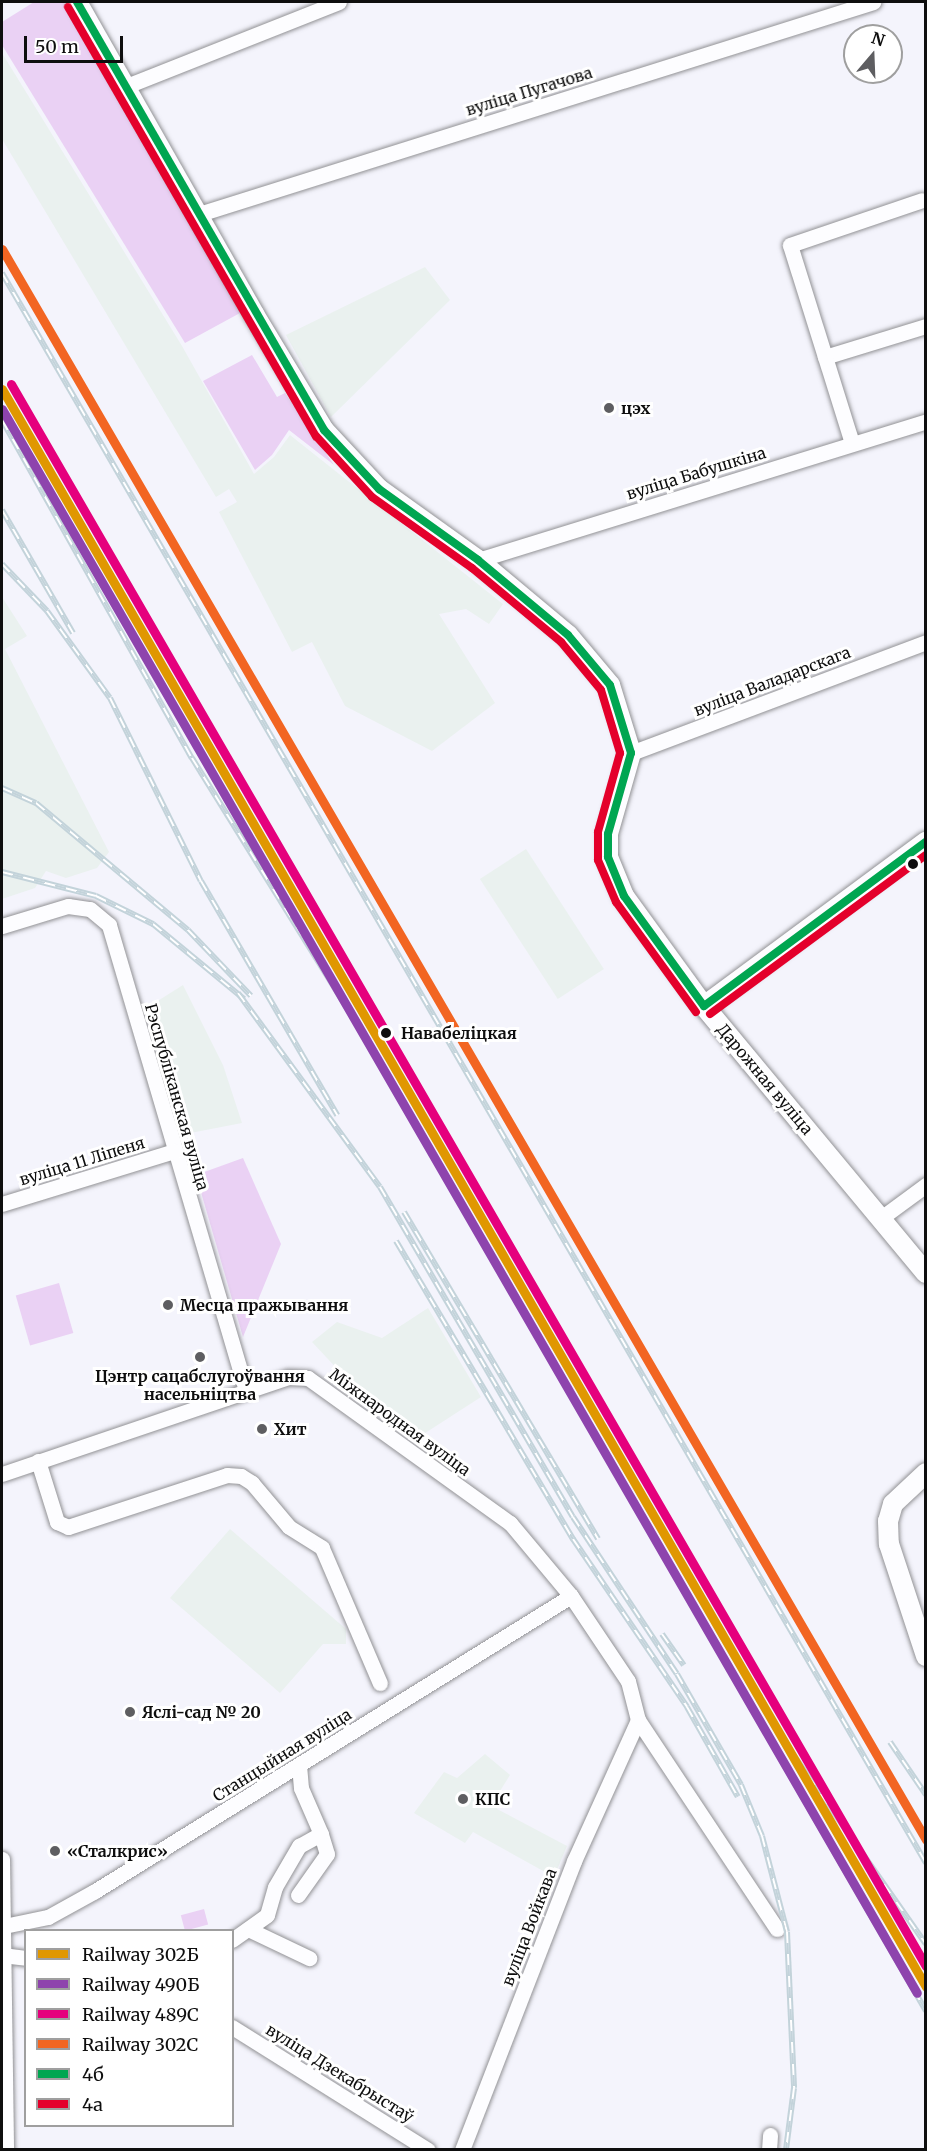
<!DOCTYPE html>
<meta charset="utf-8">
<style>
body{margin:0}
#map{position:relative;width:927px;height:2151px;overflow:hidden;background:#f4f4fc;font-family:Merriweather,serif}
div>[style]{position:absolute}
.industrial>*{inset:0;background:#eaf1ef;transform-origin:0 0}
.green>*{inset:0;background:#ead1f4;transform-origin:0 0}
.roads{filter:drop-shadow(0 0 2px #929295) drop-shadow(0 0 2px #929295)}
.minor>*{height:15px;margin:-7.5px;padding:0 7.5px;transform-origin:7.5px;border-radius:7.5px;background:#fdfdff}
.tertiary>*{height:20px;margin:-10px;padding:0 10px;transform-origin:10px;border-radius:10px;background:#fdfdff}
.rail>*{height:6px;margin-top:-3px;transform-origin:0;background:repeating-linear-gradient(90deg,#fff 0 11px,#c3d3da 0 22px);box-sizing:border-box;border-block:2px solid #c3d3da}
.bus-1>*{height:8px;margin:-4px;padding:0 4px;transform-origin:4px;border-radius:4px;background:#00a651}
.bus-2>*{height:8px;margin:-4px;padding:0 4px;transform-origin:4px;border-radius:4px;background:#e4002b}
.rail-1>*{height:9px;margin:-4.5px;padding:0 4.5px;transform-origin:4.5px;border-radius:4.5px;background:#e09701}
.rail-2>*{height:9px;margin:-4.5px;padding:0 4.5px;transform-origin:4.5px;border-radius:4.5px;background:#8e44ad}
.rail-3>*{height:9px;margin:-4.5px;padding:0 4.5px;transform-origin:4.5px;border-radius:4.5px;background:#e5007d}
.rail-4>*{height:9px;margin:-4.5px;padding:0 4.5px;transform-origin:4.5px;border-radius:4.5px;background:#f26522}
.dots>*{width:16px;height:16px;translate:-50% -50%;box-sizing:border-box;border:3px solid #fff;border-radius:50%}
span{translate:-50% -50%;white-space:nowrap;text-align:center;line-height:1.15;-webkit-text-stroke:6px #fff;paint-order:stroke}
.street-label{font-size:16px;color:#0e0e0e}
.poi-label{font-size:16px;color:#0e0e0e;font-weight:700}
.left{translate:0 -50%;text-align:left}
.stop-label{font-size:16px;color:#0e0e0e;font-weight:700}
.frame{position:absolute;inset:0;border:3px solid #0e0e0e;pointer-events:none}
.legend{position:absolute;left:24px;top:1929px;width:210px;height:198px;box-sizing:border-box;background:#fff;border:2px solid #9f9f9f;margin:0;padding:8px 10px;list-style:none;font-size:18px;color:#0e0e0e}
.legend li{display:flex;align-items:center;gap:12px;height:30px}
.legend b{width:30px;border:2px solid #9f9f9f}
.north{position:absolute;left:843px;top:24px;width:60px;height:60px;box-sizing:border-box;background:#fff;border:2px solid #9f9f9f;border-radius:50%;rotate:19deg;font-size:16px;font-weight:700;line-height:24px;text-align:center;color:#0e0e0e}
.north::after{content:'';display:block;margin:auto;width:21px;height:27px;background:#5e5e61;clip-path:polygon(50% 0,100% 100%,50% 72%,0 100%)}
.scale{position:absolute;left:24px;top:36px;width:99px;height:27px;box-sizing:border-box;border:3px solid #0e0e0e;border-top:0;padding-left:8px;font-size:18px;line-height:21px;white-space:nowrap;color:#0e0e0e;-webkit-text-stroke:4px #fff;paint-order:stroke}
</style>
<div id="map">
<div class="industrial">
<div style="clip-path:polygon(2px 53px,182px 346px,254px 474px,274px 457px,290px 435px,503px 604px,489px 624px,466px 609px,439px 614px,495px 703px,432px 751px,345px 706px,312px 642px,292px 652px,219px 512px,237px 502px,229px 489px,216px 497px,2px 139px)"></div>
<div style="clip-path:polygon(425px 267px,450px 300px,331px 417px,286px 335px)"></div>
<div style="clip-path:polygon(2px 597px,27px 636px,5px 649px,109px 852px,97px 868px,66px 878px,46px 871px,35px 888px,2px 899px)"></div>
<div style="left:526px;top:849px;width:143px;height:55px;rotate:57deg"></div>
<div style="clip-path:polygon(183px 985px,223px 1065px,242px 1123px,180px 1135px,145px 1009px)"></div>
<div style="clip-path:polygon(428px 1308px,481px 1397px,419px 1437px,357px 1390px,312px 1342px,337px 1322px,382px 1338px)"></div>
<div style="clip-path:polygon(230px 1529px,346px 1629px,346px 1644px,323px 1644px,280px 1693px,170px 1598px)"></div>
<div style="clip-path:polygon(485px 1754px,510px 1775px,495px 1799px,497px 1809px,567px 1846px,554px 1877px,473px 1832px,465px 1843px,414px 1813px,444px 1772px,457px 1778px)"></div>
</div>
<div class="green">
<div style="clip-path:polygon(34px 2px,63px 2px,70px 9px,240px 313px,185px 343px,2px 45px,2px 22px)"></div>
<div style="clip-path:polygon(252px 355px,277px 397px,285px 393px,334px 465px,289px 430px,272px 455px,255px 470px,203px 381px)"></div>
<div style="clip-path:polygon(243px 1158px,281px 1244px,243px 1337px,196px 1175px)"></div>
<div style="left:59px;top:1283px;width:52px;height:45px;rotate:74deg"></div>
<div style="left:204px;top:1909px;width:16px;height:24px;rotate:75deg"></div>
</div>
<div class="roads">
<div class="minor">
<div style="left:124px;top:87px;width:231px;rotate:-21.6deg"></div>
<div style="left:196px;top:215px;width:710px;rotate:-17.46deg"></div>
<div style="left:825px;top:357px;width:106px;rotate:-17.1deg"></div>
<div style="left:852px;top:443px;width:207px;rotate:-107.4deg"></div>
<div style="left:790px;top:245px;width:139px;rotate:-18.8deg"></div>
<div style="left:478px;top:560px;width:469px;rotate:-17.2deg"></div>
<div style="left:631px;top:753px;width:315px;rotate:-20.6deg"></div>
<div style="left:2px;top:926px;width:69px;rotate:-16.9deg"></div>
<div style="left:68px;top:906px;width:22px;rotate:8deg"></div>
<div style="left:90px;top:909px;width:25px;rotate:40deg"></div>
<div style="left:109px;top:925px;width:485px;rotate:73.6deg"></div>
<div style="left:2px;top:1204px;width:180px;rotate:-17.1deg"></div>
<div style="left:881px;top:1218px;width:56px;rotate:-36.3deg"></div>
<div style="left:38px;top:1461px;width:64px;rotate:72.7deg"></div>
<div style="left:57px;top:1522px;width:12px;rotate:24deg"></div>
<div style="left:68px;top:1527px;width:167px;rotate:-18.1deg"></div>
<div style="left:227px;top:1475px;width:14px;rotate:4deg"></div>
<div style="left:241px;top:1476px;width:13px;rotate:32deg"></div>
<div style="left:252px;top:1483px;width:57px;rotate:49.9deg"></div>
<div style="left:289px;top:1527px;width:39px;rotate:32deg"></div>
<div style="left:322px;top:1548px;width:147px;rotate:66.8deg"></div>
<div style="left:2px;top:1474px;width:302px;rotate:-18.7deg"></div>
<div style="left:288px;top:1377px;width:20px;rotate:3deg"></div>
<div style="left:308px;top:1378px;width:249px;rotate:35.7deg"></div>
<div style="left:510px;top:1523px;width:95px;rotate:50.1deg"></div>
<div style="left:571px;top:1596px;width:102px;rotate:56.2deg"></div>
<div style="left:628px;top:1681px;width:40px;rotate:75.6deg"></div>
<div style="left:638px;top:1720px;width:251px;rotate:56.4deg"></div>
<div style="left:2px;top:1859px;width:291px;rotate:89.2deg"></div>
<div style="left:298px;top:1895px;width:50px;rotate:-54.7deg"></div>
<div style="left:327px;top:1854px;width:21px;rotate:-107deg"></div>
<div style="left:4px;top:1926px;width:45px;rotate:-11.6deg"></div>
<div style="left:48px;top:1917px;width:54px;rotate:-29deg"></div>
<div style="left:95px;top:1891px;width:560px;rotate:-31.79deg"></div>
<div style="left:248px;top:1929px;width:68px;rotate:25.4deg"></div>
<div style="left:232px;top:1940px;width:43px;rotate:-35.5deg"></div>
<div style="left:267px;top:1915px;width:29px;rotate:-74deg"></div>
<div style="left:275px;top:1887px;width:48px;rotate:-59.7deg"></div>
<div style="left:299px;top:1846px;width:25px;rotate:-29deg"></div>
<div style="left:321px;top:1834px;width:50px;rotate:-113.5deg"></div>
<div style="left:301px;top:1788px;width:23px;rotate:-95deg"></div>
<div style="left:2px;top:1955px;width:24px;rotate:7deg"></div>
<div style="left:232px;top:2027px;width:231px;rotate:32.1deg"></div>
<div style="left:462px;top:2150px;width:310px;rotate:-68.8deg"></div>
<div style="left:574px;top:1861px;width:155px;rotate:-65.6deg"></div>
<div style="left:769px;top:2150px;width:15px;rotate:-86deg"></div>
</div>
<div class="tertiary">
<div style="left:77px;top:2px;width:359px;rotate:60.4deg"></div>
<div style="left:254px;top:314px;width:135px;rotate:58.9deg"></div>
<div style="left:324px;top:430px;width:81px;rotate:47deg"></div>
<div style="left:379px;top:489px;width:122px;rotate:35.6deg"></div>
<div style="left:478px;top:560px;width:117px;rotate:39.8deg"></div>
<div style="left:568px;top:635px;width:65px;rotate:50deg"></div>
<div style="left:610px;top:685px;width:71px;rotate:72.8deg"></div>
<div style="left:631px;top:753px;width:84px;rotate:105.9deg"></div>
<div style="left:608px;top:834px;width:23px;rotate:90deg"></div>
<div style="left:608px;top:857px;width:42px;rotate:67.7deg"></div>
<div style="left:624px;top:896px;width:136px;rotate:54deg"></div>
<div style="left:704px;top:1006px;width:347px;rotate:50.3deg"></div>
<div style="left:704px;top:1006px;width:276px;rotate:-36.5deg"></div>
<div style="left:926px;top:1473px;width:45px;rotate:136.8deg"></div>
<div style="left:893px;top:1504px;width:18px;rotate:106deg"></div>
<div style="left:888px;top:1521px;width:23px;rotate:88deg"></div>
<div style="left:889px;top:1544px;width:118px;rotate:71.7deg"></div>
</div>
</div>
<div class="rail">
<div style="left:2px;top:273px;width:1839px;rotate:59.84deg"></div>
<div style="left:2px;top:420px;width:388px;rotate:60.7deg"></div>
<div style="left:192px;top:758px;width:328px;rotate:58.2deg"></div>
<div style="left:365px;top:1037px;width:1124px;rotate:60.06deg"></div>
<div style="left:2px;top:510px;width:142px;rotate:60deg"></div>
<div style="left:2px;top:564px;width:65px;rotate:46.2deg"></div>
<div style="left:47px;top:611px;width:107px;rotate:54.1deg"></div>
<div style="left:110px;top:698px;width:204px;rotate:63.6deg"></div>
<div style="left:201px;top:881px;width:271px;rotate:59.8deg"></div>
<div style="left:2px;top:788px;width:37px;rotate:24deg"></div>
<div style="left:36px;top:803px;width:198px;rotate:39.9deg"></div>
<div style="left:188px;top:930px;width:91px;rotate:46.3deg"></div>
<div style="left:2px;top:872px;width:97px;rotate:14.3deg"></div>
<div style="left:96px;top:896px;width:64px;rotate:26.2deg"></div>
<div style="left:153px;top:924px;width:118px;rotate:39.5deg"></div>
<div style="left:238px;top:993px;width:240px;rotate:53.8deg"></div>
<div style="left:380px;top:1187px;width:382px;rotate:59.7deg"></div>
<div style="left:573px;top:1517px;width:188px;rotate:56.5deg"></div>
<div style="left:677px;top:1674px;width:128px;rotate:60deg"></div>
<div style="left:741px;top:1785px;width:55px;rotate:67.6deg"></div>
<div style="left:762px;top:1836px;width:99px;rotate:75.4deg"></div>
<div style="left:787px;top:1932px;width:156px;rotate:87.4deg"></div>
<div style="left:794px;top:2088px;width:63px;rotate:97.4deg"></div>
<div style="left:404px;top:1212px;width:380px;rotate:59.3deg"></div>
<div style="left:396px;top:1241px;width:347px;rotate:59.3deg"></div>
<div style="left:573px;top:1539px;width:203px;rotate:55.8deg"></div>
<div style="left:687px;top:1707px;width:103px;rotate:60.5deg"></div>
<div style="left:662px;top:1634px;width:38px;rotate:55deg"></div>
<div style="left:783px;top:1740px;width:249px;rotate:55deg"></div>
<div style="left:890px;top:1742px;width:64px;rotate:55.8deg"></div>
</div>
<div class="bus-1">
<div style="left:77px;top:2px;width:494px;rotate:60deg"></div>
<div style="left:324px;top:430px;width:81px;rotate:47deg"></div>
<div style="left:379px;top:489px;width:122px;rotate:35.6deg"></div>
<div style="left:478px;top:560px;width:117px;rotate:39.8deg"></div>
<div style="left:568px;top:635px;width:65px;rotate:50deg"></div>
<div style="left:610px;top:685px;width:71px;rotate:72.8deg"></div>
<div style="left:631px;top:753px;width:84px;rotate:105.9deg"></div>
<div style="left:608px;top:834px;width:23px;rotate:90deg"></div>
<div style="left:608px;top:857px;width:42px;rotate:67.7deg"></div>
<div style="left:624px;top:896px;width:136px;rotate:54deg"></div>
<div style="left:704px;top:1006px;width:276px;rotate:-36.5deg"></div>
</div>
<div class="bus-2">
<div style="left:68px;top:7px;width:496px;rotate:60deg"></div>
<div style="left:316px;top:436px;width:83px;rotate:47.4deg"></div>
<div style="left:372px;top:497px;width:123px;rotate:35.4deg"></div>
<div style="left:472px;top:568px;width:116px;rotate:39.7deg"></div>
<div style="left:561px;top:642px;width:62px;rotate:50.2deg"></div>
<div style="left:601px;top:690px;width:66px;rotate:73.2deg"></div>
<div style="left:620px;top:753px;width:82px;rotate:105.6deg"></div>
<div style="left:598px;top:832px;width:28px;rotate:90deg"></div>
<div style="left:598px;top:860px;width:46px;rotate:66.8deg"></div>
<div style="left:616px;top:902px;width:136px;rotate:54deg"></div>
<div style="left:710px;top:1014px;width:268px;rotate:-36.4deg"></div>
</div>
<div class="rail-1">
<div style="left:2px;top:389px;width:1846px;rotate:59.96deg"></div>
</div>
<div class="rail-2">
<div style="left:2px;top:409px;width:1829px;rotate:59.99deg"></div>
</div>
<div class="rail-3">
<div style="left:11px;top:384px;width:1828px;rotate:59.96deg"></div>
</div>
<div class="rail-4">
<div style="left:2px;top:249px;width:1840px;rotate:59.85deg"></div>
</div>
<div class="dots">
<div style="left:609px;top:408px;background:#5e5e61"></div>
<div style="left:913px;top:864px;background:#0e0e0e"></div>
<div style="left:386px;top:1033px;background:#0e0e0e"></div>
<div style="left:168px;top:1305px;background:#5e5e61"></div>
<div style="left:200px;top:1357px;background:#5e5e61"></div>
<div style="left:262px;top:1429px;background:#5e5e61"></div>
<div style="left:130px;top:1712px;background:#5e5e61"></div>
<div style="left:463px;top:1799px;background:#5e5e61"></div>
<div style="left:55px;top:1851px;background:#5e5e61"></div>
</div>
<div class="street-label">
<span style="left:529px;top:91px;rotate:-17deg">вуліца Пугачова</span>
<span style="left:696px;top:473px;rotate:-17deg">вуліца Бабушкіна</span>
<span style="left:772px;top:681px;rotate:-21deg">вуліца Валадарскага</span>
<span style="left:765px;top:1079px;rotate:50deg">Дарожная вуліца</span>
<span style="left:177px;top:1097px;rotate:74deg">Рэспубліканская вуліца</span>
<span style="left:82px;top:1161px;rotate:-17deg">вуліца 11 Ліпеня</span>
<span style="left:400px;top:1422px;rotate:36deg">Міжнародная вуліца</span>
<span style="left:282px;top:1755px;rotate:-32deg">Станцыйная вуліца</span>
<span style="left:529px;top:1927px;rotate:-69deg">вуліца Войкава</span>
<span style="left:340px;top:2073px;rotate:32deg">вуліца Дзекабрыстаў</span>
</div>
<div class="poi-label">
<span class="left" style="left:621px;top:408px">цэх</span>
<span class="left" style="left:180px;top:1305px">Месца пражывання</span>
<span style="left:200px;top:1385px">Цэнтр сацабслугоўвання<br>насельніцтва</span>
<span class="left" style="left:274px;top:1429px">Хит</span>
<span class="left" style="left:142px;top:1712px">Яслі-сад № 20</span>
<span class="left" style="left:475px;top:1799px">КПС</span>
<span class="left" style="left:67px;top:1851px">«Сталкрис»</span>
</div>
<div class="stop-label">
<span class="left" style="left:401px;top:1033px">Навабеліцкая</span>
</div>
<div class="frame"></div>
<ul class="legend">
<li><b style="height:8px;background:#e09701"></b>Railway 302Б</li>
<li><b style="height:8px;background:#8e44ad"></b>Railway 490Б</li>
<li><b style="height:8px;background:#e5007d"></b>Railway 489С</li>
<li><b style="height:8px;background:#f26522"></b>Railway 302С</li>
<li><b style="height:8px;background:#00a651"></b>4б</li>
<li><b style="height:8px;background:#e4002b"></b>4а</li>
</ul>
<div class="north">N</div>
<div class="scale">50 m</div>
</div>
